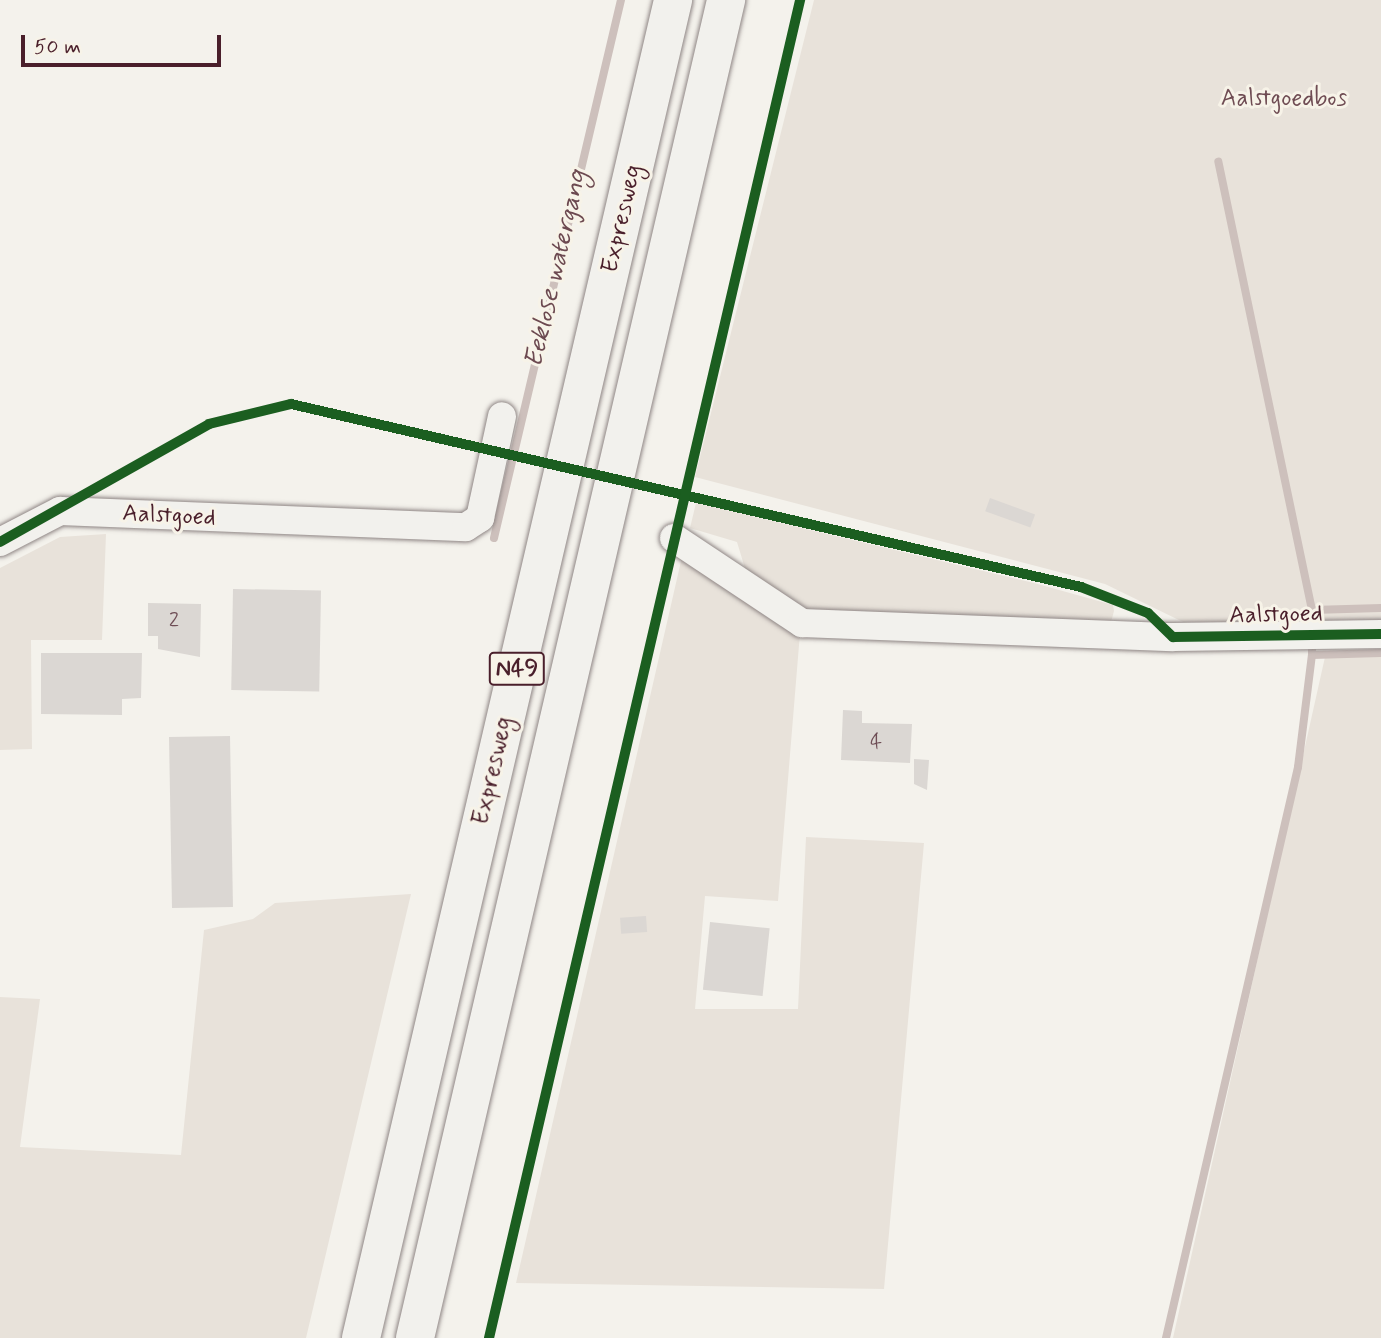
<!DOCTYPE html>
<style>
body{margin:0}
#map{position:relative;width:1381px;height:1338px;overflow:hidden;background:#f4f2ec;font-family:Mynerve,sans-serif}
div>[style]{position:absolute}
.green>*{inset:0;background:#e8e2da}
.stream>*{height:8px;margin:-4px;padding:0 4px;transform-origin:4px;border-radius:4px;background:#cdc0bc}
.building>*{inset:0;background:#dbd7d3;transform-origin:0 0}
.roads{filter:drop-shadow(0 0 2px #8f8685) drop-shadow(0 0 2px #8f8685)}
.minor>*{height:28px;margin:-14px;padding:0 14px;transform-origin:14px;border-radius:14px;background:#f2f1ed}
.highway>*{height:38px;margin:-19px;padding:0 19px;transform-origin:19px;border-radius:19px;background:#f2f1ed}
.cycleway>*{height:10px;margin:-5px;padding:0 5px;transform-origin:5px;border-radius:5px;background:#1b5e20}
span{translate:-50% -50%;white-space:nowrap;text-align:center;line-height:1.15;-webkit-text-stroke:6px #f7f3e8;paint-order:stroke}
.number-label{font-size:21px;color:#6e4d55}
.number-label span{-webkit-text-stroke-width:0}
.shield-label span{padding:2px 5px;background:#f7f3e8;border:2px solid;border-radius:5px;-webkit-text-stroke-width:0}
.shield-label{font-size:23px;color:#4a1f2b;font-weight:700}
.park-label{font-size:24px;color:#6f4c53}
.street-label{font-size:24px;color:#4a1f2b}
.water-label{font-size:26px;color:#6c4950;font-style:italic}
.scale{position:absolute;left:21px;top:35px;width:200px;height:32px;box-sizing:border-box;border:4px solid #4a1f2b;border-top:0;padding-left:9px;font-size:21px;line-height:24px;white-space:nowrap;color:#4a1f2b;-webkit-text-stroke:5px #f7f3e8;paint-order:stroke}
</style>
<div id="map">
<div class="green">
<div style="clip-path:polygon(814px 0,1381px 0,1381px 625px,1183px 622px,1105px 584px,695px 477px)"></div>
<div style="clip-path:polygon(696px 503px,1034px 583px,1113px 605px,1114px 611px,1110px 626px,805px 612px,747px 575px,737px 542px,690px 528px)"></div>
<div style="clip-path:polygon(106px 534px,102px 640px,31px 640px,32px 749px,0 750px,0 568px,60px 537px)"></div>
<div style="clip-path:polygon(684px 548px,800px 633px,778px 901px,705px 896px,695px 1009px,798px 1009px,806px 837px,924px 843px,884px 1289px,516px 1283px)"></div>
<div style="clip-path:polygon(1381px 655px,1381px 1338px,1173px 1338px,1325px 657px)"></div>
<div style="clip-path:polygon(411px 894px,306px 1338px,0 1338px,0 997px,40px 999px,20px 1147px,181px 1155px,204px 930px,253px 919px,275px 903px)"></div>
</div>
<div class="stream">
<div style="left:494px;top:538px;width:553px;rotate:-76.72deg"></div>
<div style="left:1312px;top:610px;width:69px;rotate:-1.7deg"></div>
<div style="left:1312px;top:655px;width:69px;rotate:-1.7deg"></div>
<div style="left:1166px;top:1338px;width:586px;rotate:-76.98deg"></div>
<div style="left:1298px;top:767px;width:113px;rotate:-82.9deg"></div>
<div style="left:1312px;top:655px;width:45px;rotate:-90deg"></div>
<div style="left:1312px;top:610px;width:458px;rotate:-101.8deg"></div>
</div>
<div class="building">
<div style="left:990px;top:498px;width:48px;height:14px;rotate:20deg"></div>
<div style="left:233px;top:589px;width:88px;height:101px;rotate:1deg"></div>
<div style="clip-path:polygon(148px 603px,201px 604px,200px 657px,158px 649px,158px 636px,148px 636px)"></div>
<div style="clip-path:polygon(41px 653px,142px 653px,141px 698px,122px 699px,122px 715px,41px 714px)"></div>
<div style="clip-path:polygon(843px 710px,862px 711px,862px 723px,912px 724px,910px 763px,841px 760px)"></div>
<div style="left:230px;top:736px;width:171px;height:61px;rotate:89deg"></div>
<div style="clip-path:polygon(914px 759px,929px 760px,927px 790px,914px 784px)"></div>
<div style="left:646px;top:916px;width:16px;height:26px;rotate:86deg"></div>
<div style="left:710px;top:922px;width:60px;height:68px;rotate:6deg"></div>
</div>
<div class="roads">
<div class="minor">
<div style="left:674px;top:538px;width:154px;rotate:33.6deg"></div>
<div style="left:802px;top:623px;width:371px;rotate:2.2deg"></div>
<div style="left:1173px;top:637px;width:208px;rotate:-0.8deg"></div>
<div style="left:0;top:542px;width:68px;rotate:-27.3deg"></div>
<div style="left:60px;top:511px;width:406px;rotate:2.3deg"></div>
<div style="left:466px;top:527px;width:17px;rotate:-33deg"></div>
<div style="left:480px;top:518px;width:104px;rotate:-77.8deg"></div>
</div>
<div class="highway">
<div style="left:361px;top:1338px;width:1374px;rotate:-76.87deg"></div>
<div style="left:415px;top:1338px;width:1374px;rotate:-76.91deg"></div>
</div>
</div>
<div class="cycleway">
<div style="left:0;top:542px;width:240px;rotate:-29.4deg"></div>
<div style="left:209px;top:424px;width:84px;rotate:-13.7deg"></div>
<div style="left:291px;top:404px;width:811px;rotate:13.04deg"></div>
<div style="left:1081px;top:587px;width:72px;rotate:21.2deg"></div>
<div style="left:1148px;top:613px;width:35px;rotate:44deg"></div>
<div style="left:1173px;top:637px;width:208px;rotate:-0.8deg"></div>
<div style="left:489px;top:1338px;width:1374px;rotate:-76.91deg"></div>
</div>
<div class="number-label">
<span style="left:174px;top:620px">2</span>
<span style="left:876px;top:742px">4</span>
</div>
<div class="shield-label">
<span style="left:517px;top:669px">N49</span>
</div>
<div class="park-label">
<span style="left:1284px;top:99px">Aalstgoedbos</span>
</div>
<div class="street-label">
<span style="left:622px;top:219px;rotate:-77deg">Expresweg</span>
<span style="left:169px;top:516px;rotate:3deg">Aalstgoed</span>
<span style="left:1276px;top:615px;rotate:-1deg">Aalstgoed</span>
<span style="left:493px;top:771px;rotate:-77deg">Expresweg</span>
</div>
<div class="water-label">
<span style="left:557px;top:269px;rotate:-77deg">Eeklose watergang</span>
</div>
<div class="scale">50 m</div>
</div>
